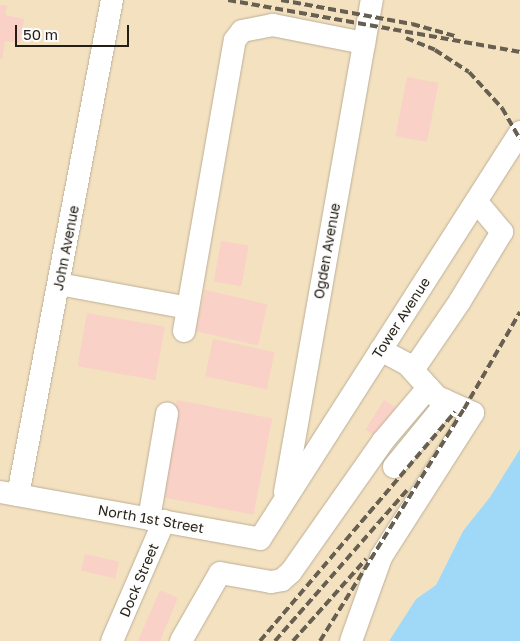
<!DOCTYPE html>
<style>
body{margin:0}
#map{position:relative;width:520px;height:641px;overflow:hidden;background:#fceed4;font-family:"Golos Text",sans-serif}
div>[style]{position:absolute}
.built>*{inset:0;background:#f3e1c0}
.water>*{inset:0;background:#a0d9f8}
.building>*{inset:0;background:#f9d1c6;transform-origin:0 0}
.roads{filter:drop-shadow(0 0 1px #bcaf96) drop-shadow(0 0 1px #bcaf96)}
.minor>*{height:22px;margin:-11px;padding:0 11px;transform-origin:11px;border-radius:11px;background:#fff}
.rail>*{height:4px;margin-top:-2px;transform-origin:0;background:repeating-linear-gradient(90deg,#675f50 0 8px,transparent 0 12px)}
span{translate:-50% -50%;white-space:nowrap;text-align:center;line-height:1.15;-webkit-text-stroke:4.5px #fdfdfd;paint-order:stroke}
.street-label{font-size:14px;color:#241f15}
.scale{position:absolute;left:15px;top:25px;width:114px;height:22px;box-sizing:border-box;border:2px solid #241f15;border-top:0;padding-left:6px;font-size:15px;line-height:18px;white-space:nowrap;color:#241f15;-webkit-text-stroke:4px #fdfdfd;paint-order:stroke}
</style>
<div id="map">
<div class="built">
<div style="clip-path:polygon(0 0,364px 0,382px 8px,384px 0,520px 0,520px 449px,490px 497px,463px 531px,436px 585px,416px 599px,389px 641px,0 641px)"></div>
</div>
<div class="water">
<div style="clip-path:polygon(520px 449px,520px 641px,389px 641px,416px 599px,436px 585px,463px 531px,490px 497px)"></div>
</div>
<div class="building">
<div style="clip-path:polygon(0 5px,7px 6px,5px 15px,24px 19px,20px 43px,5px 41px,2px 59px,0 58px)"></div>
<div style="left:407px;top:77px;width:32px;height:60px;rotate:11deg"></div>
<div style="left:221px;top:241px;width:28px;height:41px;rotate:10deg"></div>
<div style="left:205px;top:290px;width:64px;height:42px;rotate:13deg"></div>
<div style="left:87px;top:313px;width:79px;height:54px;rotate:10deg"></div>
<div style="left:213px;top:339px;width:63px;height:38px;rotate:12deg"></div>
<div style="left:177px;top:400px;width:97px;height:98px;rotate:11deg"></div>
<div style="left:384px;top:400px;width:15px;height:35px;rotate:32deg"></div>
<div style="left:85px;top:554px;width:35px;height:17px;rotate:13deg"></div>
<div style="clip-path:polygon(160px 590px,178px 598px,160px 641px,138px 641px)"></div>
</div>
<div class="roads">
<div class="minor">
<div style="left:59px;top:284px;width:131px;rotate:10.5deg"></div>
<div style="left:184px;top:331px;width:295px;rotate:-80.1deg"></div>
<div style="left:235px;top:40px;width:11px;rotate:-52deg"></div>
<div style="left:242px;top:31px;width:32px;rotate:-11deg"></div>
<div style="left:273px;top:25px;width:93px;rotate:11.2deg"></div>
<div style="left:413px;top:370px;width:83px;rotate:-55.7deg"></div>
<div style="left:460px;top:301px;width:81px;rotate:-58.7deg"></div>
<div style="left:502px;top:232px;width:40px;rotate:-130deg"></div>
<div style="left:394px;top:467px;width:71px;rotate:-50.7deg"></div>
<div style="left:439px;top:412px;width:13px;rotate:-61deg"></div>
<div style="left:0;top:492px;width:264px;rotate:10.2deg"></div>
<div style="left:260px;top:539px;width:483px;rotate:-57.4deg"></div>
<div style="left:285px;top:492px;width:500px;rotate:-80deg"></div>
<div style="left:18px;top:495px;width:504px;rotate:-79.25deg"></div>
<div style="left:149px;top:519px;width:107px;rotate:-80.3deg"></div>
<div style="left:112px;top:641px;width:131px;rotate:-66.6deg"></div>
<div style="left:181px;top:641px;width:78px;rotate:-60.2deg"></div>
<div style="left:220px;top:573px;width:52px;rotate:10deg"></div>
<div style="left:271px;top:582px;width:11px;rotate:-10deg"></div>
<div style="left:282px;top:580px;width:12px;rotate:-42deg"></div>
<div style="left:291px;top:572px;width:160px;rotate:-54.9deg"></div>
<div style="left:383px;top:441px;width:70px;rotate:-49.7deg"></div>
<div style="left:351px;top:641px;width:89px;rotate:-70.3deg"></div>
<div style="left:381px;top:557px;width:171px;rotate:-57.4deg"></div>
<div style="left:473px;top:413px;width:39px;rotate:-156deg"></div>
<div style="left:437px;top:397px;width:45px;rotate:-132.3deg"></div>
<div style="left:407px;top:364px;width:30px;rotate:-152deg"></div>
</div>
</div>
<div class="rail">
<div style="left:228px;top:0;width:297px;rotate:10.1deg"></div>
<div style="left:281px;top:0;width:133px;rotate:10.4deg"></div>
<div style="left:412px;top:24px;width:45px;rotate:15.6deg"></div>
<div style="left:406px;top:38px;width:31px;rotate:22deg"></div>
<div style="left:435px;top:50px;width:40px;rotate:32.9deg"></div>
<div style="left:469px;top:72px;width:49px;rotate:47.5deg"></div>
<div style="left:502px;top:108px;width:36px;rotate:60deg"></div>
<div style="left:260px;top:641px;width:301px;rotate:-49.6deg"></div>
<div style="left:275px;top:641px;width:202px;rotate:-48.8deg"></div>
<div style="left:293px;top:641px;width:110px;rotate:-48.3deg"></div>
<div style="left:320px;top:641px;width:273px;rotate:-58.2deg"></div>
<div style="left:464px;top:409px;width:112px;rotate:-60deg"></div>
</div>
<div class="street-label">
<span style="left:66px;top:248px;rotate:-79deg">John Avenue</span>
<span style="left:327px;top:251px;rotate:-80deg">Ogden Avenue</span>
<span style="left:401px;top:318px;rotate:-57deg">Tower Avenue</span>
<span style="left:151px;top:519px;rotate:10deg">North 1st Street</span>
<span style="left:139px;top:580px;rotate:-67deg">Dock Street</span>
</div>
<div class="scale">50 m</div>
</div>
